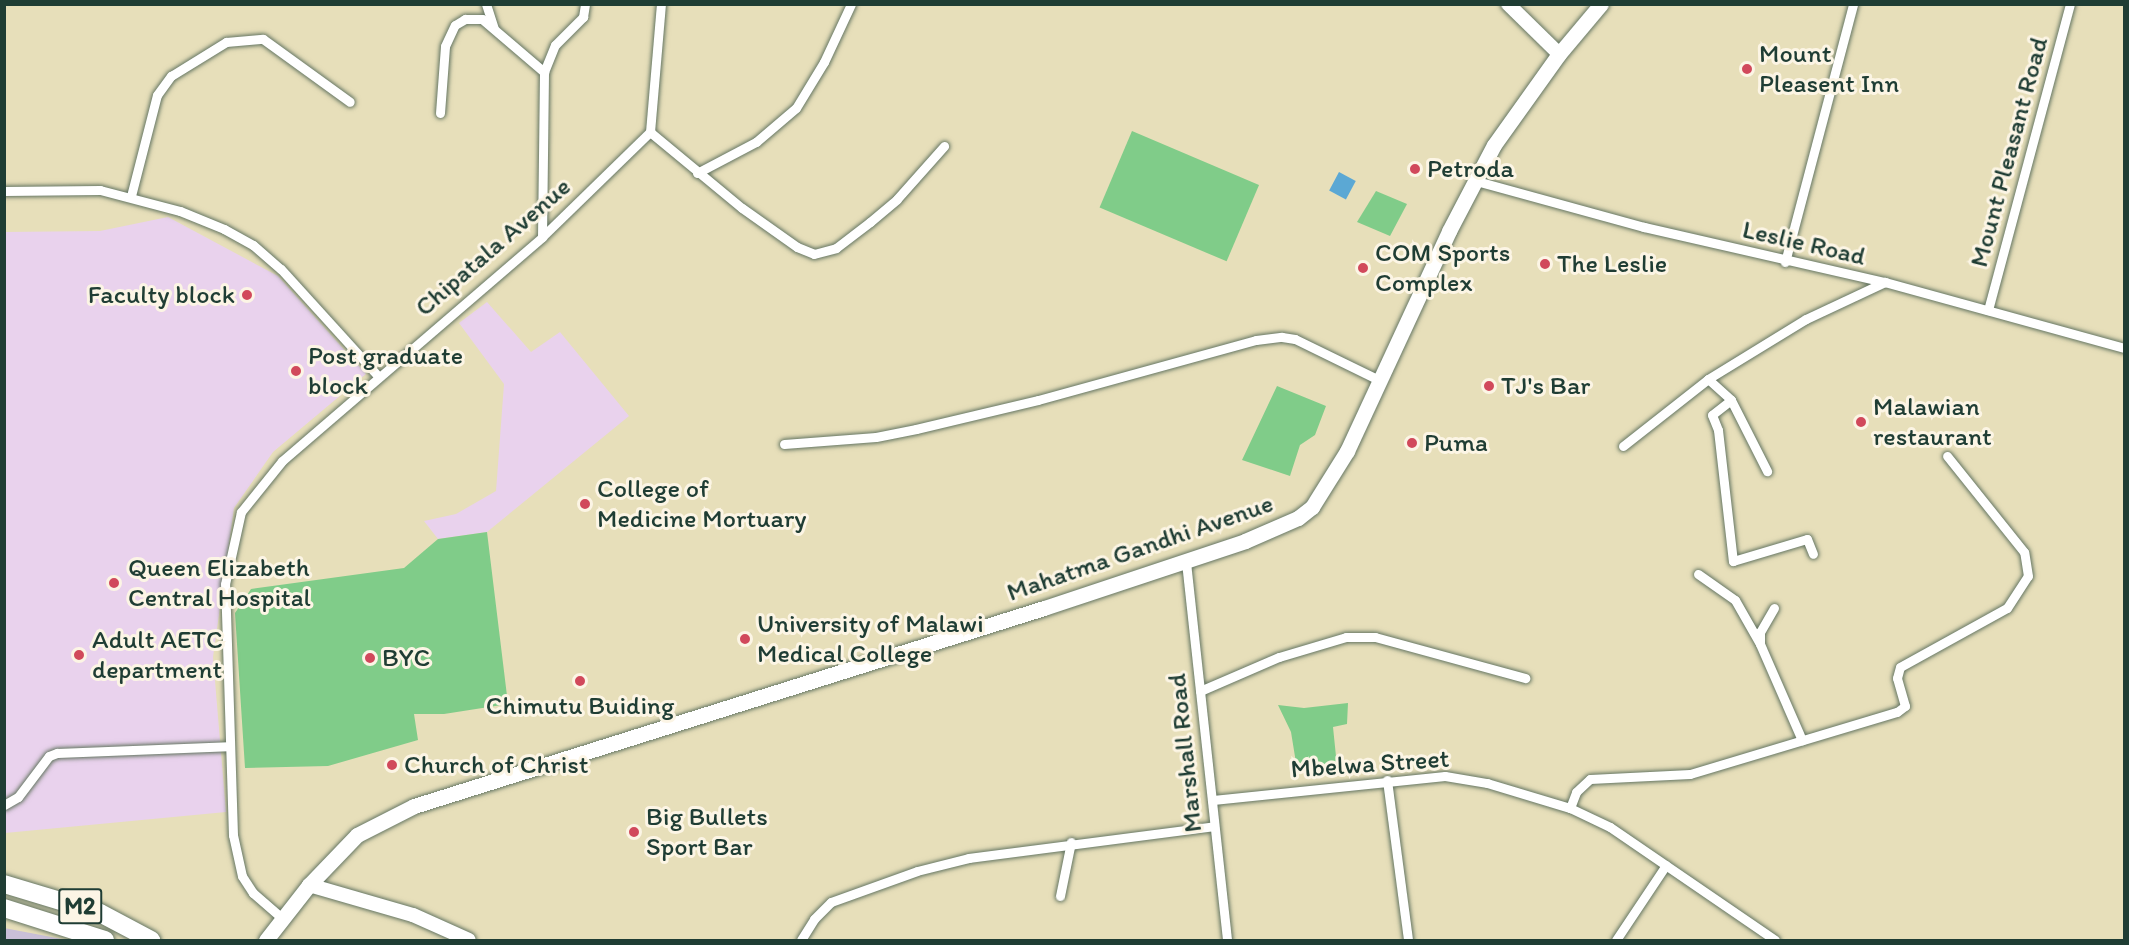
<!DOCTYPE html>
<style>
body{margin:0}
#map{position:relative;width:2129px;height:945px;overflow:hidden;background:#e7dfba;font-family:Itim,sans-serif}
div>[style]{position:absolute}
.built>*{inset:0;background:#e9d2ed}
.industrial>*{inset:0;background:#c9bfd7}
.green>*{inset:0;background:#80cc89;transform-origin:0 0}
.water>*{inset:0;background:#5ba8d4;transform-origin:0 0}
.roads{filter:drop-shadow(0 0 2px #657663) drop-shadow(0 0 2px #657663)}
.street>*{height:9px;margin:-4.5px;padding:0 4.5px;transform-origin:4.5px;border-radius:4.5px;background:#fff}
.secondary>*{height:14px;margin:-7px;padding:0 7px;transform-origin:7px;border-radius:7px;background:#fff}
.primary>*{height:15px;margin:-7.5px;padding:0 7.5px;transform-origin:7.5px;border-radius:7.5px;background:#fff}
.highway>*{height:18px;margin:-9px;padding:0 9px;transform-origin:9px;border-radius:9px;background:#fff}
.dots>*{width:16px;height:16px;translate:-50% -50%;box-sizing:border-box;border:3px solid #fcf5e5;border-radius:50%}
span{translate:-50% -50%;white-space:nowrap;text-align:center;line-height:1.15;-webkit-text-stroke:6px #fcf5e5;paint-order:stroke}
.shield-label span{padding:2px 4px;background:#fcf5e5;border:2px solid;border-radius:4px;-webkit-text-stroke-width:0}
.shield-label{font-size:24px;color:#1f3d34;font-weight:700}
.poi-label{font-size:26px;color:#1f3d34}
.left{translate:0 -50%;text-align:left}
.right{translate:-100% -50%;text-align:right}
.street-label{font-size:26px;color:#1f3d34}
.frame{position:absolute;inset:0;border:6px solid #1f3d34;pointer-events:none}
</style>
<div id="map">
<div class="built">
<div style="clip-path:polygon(168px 217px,278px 276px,366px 374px,273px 452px,234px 508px,213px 657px,226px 812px,5px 833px,5px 232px,100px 231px)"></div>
<div style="clip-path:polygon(487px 302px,531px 352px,560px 332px,629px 416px,487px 532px,438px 539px,424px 521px,456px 514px,496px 491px,504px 384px,459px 323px)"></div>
</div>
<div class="industrial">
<div style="clip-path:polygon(4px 928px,62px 939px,64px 940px,5px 940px)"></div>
</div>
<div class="green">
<div style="left:1132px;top:131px;width:138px;height:83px;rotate:23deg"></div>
<div style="clip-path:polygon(1376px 191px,1407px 204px,1390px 236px,1357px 222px)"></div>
<div style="clip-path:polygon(1277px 386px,1326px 406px,1315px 435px,1300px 445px,1290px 476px,1242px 460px)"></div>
<div style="clip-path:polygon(487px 532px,508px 704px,444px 714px,414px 714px,418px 740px,328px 766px,245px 768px,235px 613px,251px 589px,404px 568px,438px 539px)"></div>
<div style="clip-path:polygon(1348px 703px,1347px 724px,1333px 727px,1337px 766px,1297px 769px,1291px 732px,1278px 705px,1304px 708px)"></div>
</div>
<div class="water">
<div style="left:1339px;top:172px;width:19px;height:21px;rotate:28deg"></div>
</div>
<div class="roads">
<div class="street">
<div style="left:486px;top:4px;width:25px;rotate:72deg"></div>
<div style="left:440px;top:113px;width:67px;rotate:-85.7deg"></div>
<div style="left:445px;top:46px;width:23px;rotate:-65deg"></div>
<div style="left:455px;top:25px;width:12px;rotate:-31deg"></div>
<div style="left:465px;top:19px;width:17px"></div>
<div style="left:482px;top:19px;width:82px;rotate:40.5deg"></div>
<div style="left:650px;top:132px;width:119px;rotate:39.6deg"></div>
<div style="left:742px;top:208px;width:67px;rotate:35.3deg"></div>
<div style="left:797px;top:247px;width:18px;rotate:22deg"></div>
<div style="left:814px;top:254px;width:23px;rotate:-15deg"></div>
<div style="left:836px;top:248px;width:43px;rotate:-37.4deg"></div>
<div style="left:870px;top:222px;width:35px;rotate:-40deg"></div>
<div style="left:897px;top:199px;width:71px;rotate:-48.4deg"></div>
<div style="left:697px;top:173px;width:67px;rotate:-27.7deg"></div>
<div style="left:756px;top:142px;width:52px;rotate:-40.4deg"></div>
<div style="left:796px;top:108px;width:54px;rotate:-58.7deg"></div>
<div style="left:824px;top:62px;width:64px;rotate:-65deg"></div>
<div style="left:1473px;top:180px;width:177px;rotate:15.4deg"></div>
<div style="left:1644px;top:227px;width:247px;rotate:12.9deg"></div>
<div style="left:1885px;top:282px;width:248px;rotate:15.4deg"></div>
<div style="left:4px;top:191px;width:96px;rotate:-0.6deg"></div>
<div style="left:100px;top:190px;width:83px;rotate:14.7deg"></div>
<div style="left:180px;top:211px;width:48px;rotate:22.2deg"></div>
<div style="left:224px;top:229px;width:33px;rotate:29deg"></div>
<div style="left:253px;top:245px;width:37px;rotate:41deg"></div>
<div style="left:281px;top:269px;width:143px;rotate:47.8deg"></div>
<div style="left:131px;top:196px;width:104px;rotate:-75.6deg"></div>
<div style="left:157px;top:95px;width:24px;rotate:-54deg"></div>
<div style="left:171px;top:76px;width:65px;rotate:-31.7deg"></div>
<div style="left:226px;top:42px;width:37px;rotate:-5deg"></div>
<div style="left:263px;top:39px;width:107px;rotate:35.9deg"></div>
<div style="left:542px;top:237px;width:165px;rotate:-89.3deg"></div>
<div style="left:544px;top:72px;width:29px;rotate:-68deg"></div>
<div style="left:555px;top:45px;width:40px;rotate:-45deg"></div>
<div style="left:583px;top:17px;width:13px;rotate:-81deg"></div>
<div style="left:1785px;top:262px;width:267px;rotate:-75.2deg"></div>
<div style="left:1988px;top:310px;width:317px;rotate:-75deg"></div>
<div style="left:1708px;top:379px;width:31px;rotate:42deg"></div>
<div style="left:1731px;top:400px;width:80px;rotate:63.1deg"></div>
<div style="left:1731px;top:400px;width:24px;rotate:142deg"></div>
<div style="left:1712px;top:415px;width:16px;rotate:68deg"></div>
<div style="left:1718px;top:430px;width:132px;rotate:83.5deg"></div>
<div style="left:1733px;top:561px;width:77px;rotate:-16.6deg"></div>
<div style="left:1807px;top:539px;width:16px;rotate:68deg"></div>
<div style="left:784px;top:444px;width:92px;rotate:-4.4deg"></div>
<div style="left:876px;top:437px;width:41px;rotate:-11.3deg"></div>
<div style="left:916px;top:429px;width:125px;rotate:-13.4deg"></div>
<div style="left:1038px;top:400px;width:226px;rotate:-15.4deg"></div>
<div style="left:1256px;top:340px;width:26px;rotate:-7deg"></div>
<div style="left:1282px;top:337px;width:13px;rotate:9deg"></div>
<div style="left:1295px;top:339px;width:96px;rotate:26deg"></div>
<div style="left:1623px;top:446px;width:108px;rotate:-38.2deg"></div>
<div style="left:1708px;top:379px;width:115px;rotate:-31.5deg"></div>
<div style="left:1806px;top:319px;width:87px;rotate:-25.1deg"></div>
<div style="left:1186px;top:562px;width:380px;rotate:83.8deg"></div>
<div style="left:1698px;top:574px;width:45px;rotate:35.1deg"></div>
<div style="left:1735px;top:600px;width:48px;rotate:60.3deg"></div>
<div style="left:1774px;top:608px;width:28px;rotate:120deg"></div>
<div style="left:1760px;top:632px;width:12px;rotate:90deg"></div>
<div style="left:1760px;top:644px;width:105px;rotate:66.4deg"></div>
<div style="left:1200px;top:691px;width:86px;rotate:-23.3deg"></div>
<div style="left:1279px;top:657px;width:70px;rotate:-16.6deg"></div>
<div style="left:1346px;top:637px;width:29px"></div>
<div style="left:1375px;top:637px;width:156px;rotate:15.3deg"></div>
<div style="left:1387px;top:780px;width:161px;rotate:82.5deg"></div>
<div style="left:1213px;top:800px;width:233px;rotate:-5.9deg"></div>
<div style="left:1445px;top:776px;width:43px;rotate:9.5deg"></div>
<div style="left:1487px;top:783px;width:87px;rotate:16.8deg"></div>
<div style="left:1570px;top:808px;width:44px;rotate:25.4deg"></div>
<div style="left:1610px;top:827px;width:200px;rotate:34.4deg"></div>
<div style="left:4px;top:805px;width:16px;rotate:-30deg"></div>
<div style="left:18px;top:797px;width:51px;rotate:-52.9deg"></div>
<div style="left:49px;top:756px;width:9px;rotate:-21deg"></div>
<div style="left:57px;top:753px;width:171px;rotate:-2.3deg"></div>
<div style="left:1570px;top:808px;width:17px;rotate:-69deg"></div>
<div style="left:1576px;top:792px;width:19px;rotate:-43deg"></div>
<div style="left:1590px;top:779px;width:100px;rotate:-2.9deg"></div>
<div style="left:1690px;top:774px;width:216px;rotate:-16.7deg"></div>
<div style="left:1897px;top:712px;width:10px;rotate:-37deg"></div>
<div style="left:1905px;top:706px;width:29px;rotate:-106deg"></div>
<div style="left:1897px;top:678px;width:11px;rotate:-75deg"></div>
<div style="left:1900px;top:667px;width:122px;rotate:-28.9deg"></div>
<div style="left:2007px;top:608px;width:38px;rotate:-57deg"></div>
<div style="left:2028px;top:576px;width:24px;rotate:-99deg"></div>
<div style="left:2024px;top:552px;width:123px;rotate:-128.7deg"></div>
<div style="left:1060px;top:896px;width:55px;rotate:-78.5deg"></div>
<div style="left:283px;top:919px;width:40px;rotate:-139deg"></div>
<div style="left:253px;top:893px;width:20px;rotate:-123deg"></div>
<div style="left:242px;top:876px;width:42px;rotate:-102.4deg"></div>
<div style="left:233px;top:835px;width:251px;rotate:-91.8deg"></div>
<div style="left:225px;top:584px;width:74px;rotate:-77.5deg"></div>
<div style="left:241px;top:512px;width:65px;rotate:-51.2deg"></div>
<div style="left:282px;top:461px;width:343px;rotate:-40.7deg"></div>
<div style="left:542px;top:237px;width:151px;rotate:-44.2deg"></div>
<div style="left:650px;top:132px;width:128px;rotate:-85.1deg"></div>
<div style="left:801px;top:940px;width:25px;rotate:-58deg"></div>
<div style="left:814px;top:919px;width:24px;rotate:-45deg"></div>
<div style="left:831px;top:902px;width:91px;rotate:-19.8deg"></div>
<div style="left:917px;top:871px;width:54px;rotate:-14deg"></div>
<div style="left:969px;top:858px;width:247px;rotate:-7.4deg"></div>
<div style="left:1616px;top:940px;width:90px;rotate:-56.3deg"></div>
</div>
<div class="secondary">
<div style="left:1508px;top:4px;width:71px;rotate:44.4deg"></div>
<div style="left:309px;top:885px;width:108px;rotate:16.1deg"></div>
<div style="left:413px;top:915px;width:61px;rotate:24.1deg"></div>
</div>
<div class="primary">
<div style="left:266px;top:940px;width:70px;rotate:-52deg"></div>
<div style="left:309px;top:885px;width:69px;rotate:-46.2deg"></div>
<div style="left:357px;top:835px;width:64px;rotate:-27deg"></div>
<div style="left:414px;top:806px;width:660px;rotate:-17.45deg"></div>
<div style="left:1044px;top:608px;width:212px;rotate:-18.4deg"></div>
<div style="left:1245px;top:541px;width:58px;rotate:-23.5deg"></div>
<div style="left:1298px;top:518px;width:18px;rotate:-38deg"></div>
<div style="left:1312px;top:507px;width:66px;rotate:-58deg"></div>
<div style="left:1347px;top:451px;width:242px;rotate:-65.1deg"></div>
<div style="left:1449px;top:231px;width:97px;rotate:-62.4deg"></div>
<div style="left:1494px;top:145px;width:112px;rotate:-54.5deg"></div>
<div style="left:1559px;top:54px;width:65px;rotate:-50deg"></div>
</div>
<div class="highway">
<div style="left:4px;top:884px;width:100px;rotate:16.8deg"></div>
<div style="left:100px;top:913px;width:58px;rotate:27.9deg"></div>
<div style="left:4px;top:908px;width:106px;rotate:17.6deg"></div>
</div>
</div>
<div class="dots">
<div style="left:1747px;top:69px;background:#d1495b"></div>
<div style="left:1415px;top:169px;background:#d1495b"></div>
<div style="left:1545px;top:264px;background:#d1495b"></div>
<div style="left:1363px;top:268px;background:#d1495b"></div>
<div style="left:247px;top:295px;background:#d1495b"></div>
<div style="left:296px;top:371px;background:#d1495b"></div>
<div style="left:1489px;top:386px;background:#d1495b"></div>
<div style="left:1861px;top:422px;background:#d1495b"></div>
<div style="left:1412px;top:443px;background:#d1495b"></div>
<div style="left:585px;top:504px;background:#d1495b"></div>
<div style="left:114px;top:583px;background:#d1495b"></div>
<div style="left:745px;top:639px;background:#d1495b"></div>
<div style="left:79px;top:655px;background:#d1495b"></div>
<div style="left:370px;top:658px;background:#d1495b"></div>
<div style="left:580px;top:681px;background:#d1495b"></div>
<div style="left:392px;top:765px;background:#d1495b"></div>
<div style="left:634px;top:832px;background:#d1495b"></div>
</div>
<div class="shield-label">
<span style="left:80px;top:906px">M2</span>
</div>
<div class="poi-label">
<span class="left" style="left:1759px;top:69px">Mount<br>Pleasent Inn</span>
<span class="left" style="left:1427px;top:169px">Petroda</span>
<span class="left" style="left:1375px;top:268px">COM Sports<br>Complex</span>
<span class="left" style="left:1557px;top:264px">The Leslie</span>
<span class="right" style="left:235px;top:295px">Faculty block</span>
<span class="left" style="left:308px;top:371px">Post graduate<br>block</span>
<span class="left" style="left:1501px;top:386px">TJ's Bar</span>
<span class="left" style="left:1873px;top:422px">Malawian<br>restaurant</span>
<span class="left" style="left:1424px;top:443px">Puma</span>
<span class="left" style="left:597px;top:504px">College of<br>Medicine Mortuary</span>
<span class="left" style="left:128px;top:583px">Queen Elizabeth<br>Central Hospital</span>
<span class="left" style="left:757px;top:639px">University of Malawi<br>Medical College</span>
<span class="left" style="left:92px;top:655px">Adult AETC<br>department</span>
<span class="left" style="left:382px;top:658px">BYC</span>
<span style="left:580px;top:706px">Chimutu Buiding</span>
<span class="left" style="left:404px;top:765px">Church of Christ</span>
<span class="left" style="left:646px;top:832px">Big Bullets<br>Sport Bar</span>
</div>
<div class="street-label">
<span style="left:2009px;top:152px;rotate:-75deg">Mount Pleasant Road</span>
<span style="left:1804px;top:243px;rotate:13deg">Leslie Road</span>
<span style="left:493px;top:247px;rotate:-41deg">Chipatala Avenue</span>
<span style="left:1140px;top:548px;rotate:-19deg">Mahatma Gandhi Avenue</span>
<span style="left:1185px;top:753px;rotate:-96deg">Marshall Road</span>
<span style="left:1370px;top:764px;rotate:-4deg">Mbelwa Street</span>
</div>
<div class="frame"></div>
</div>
